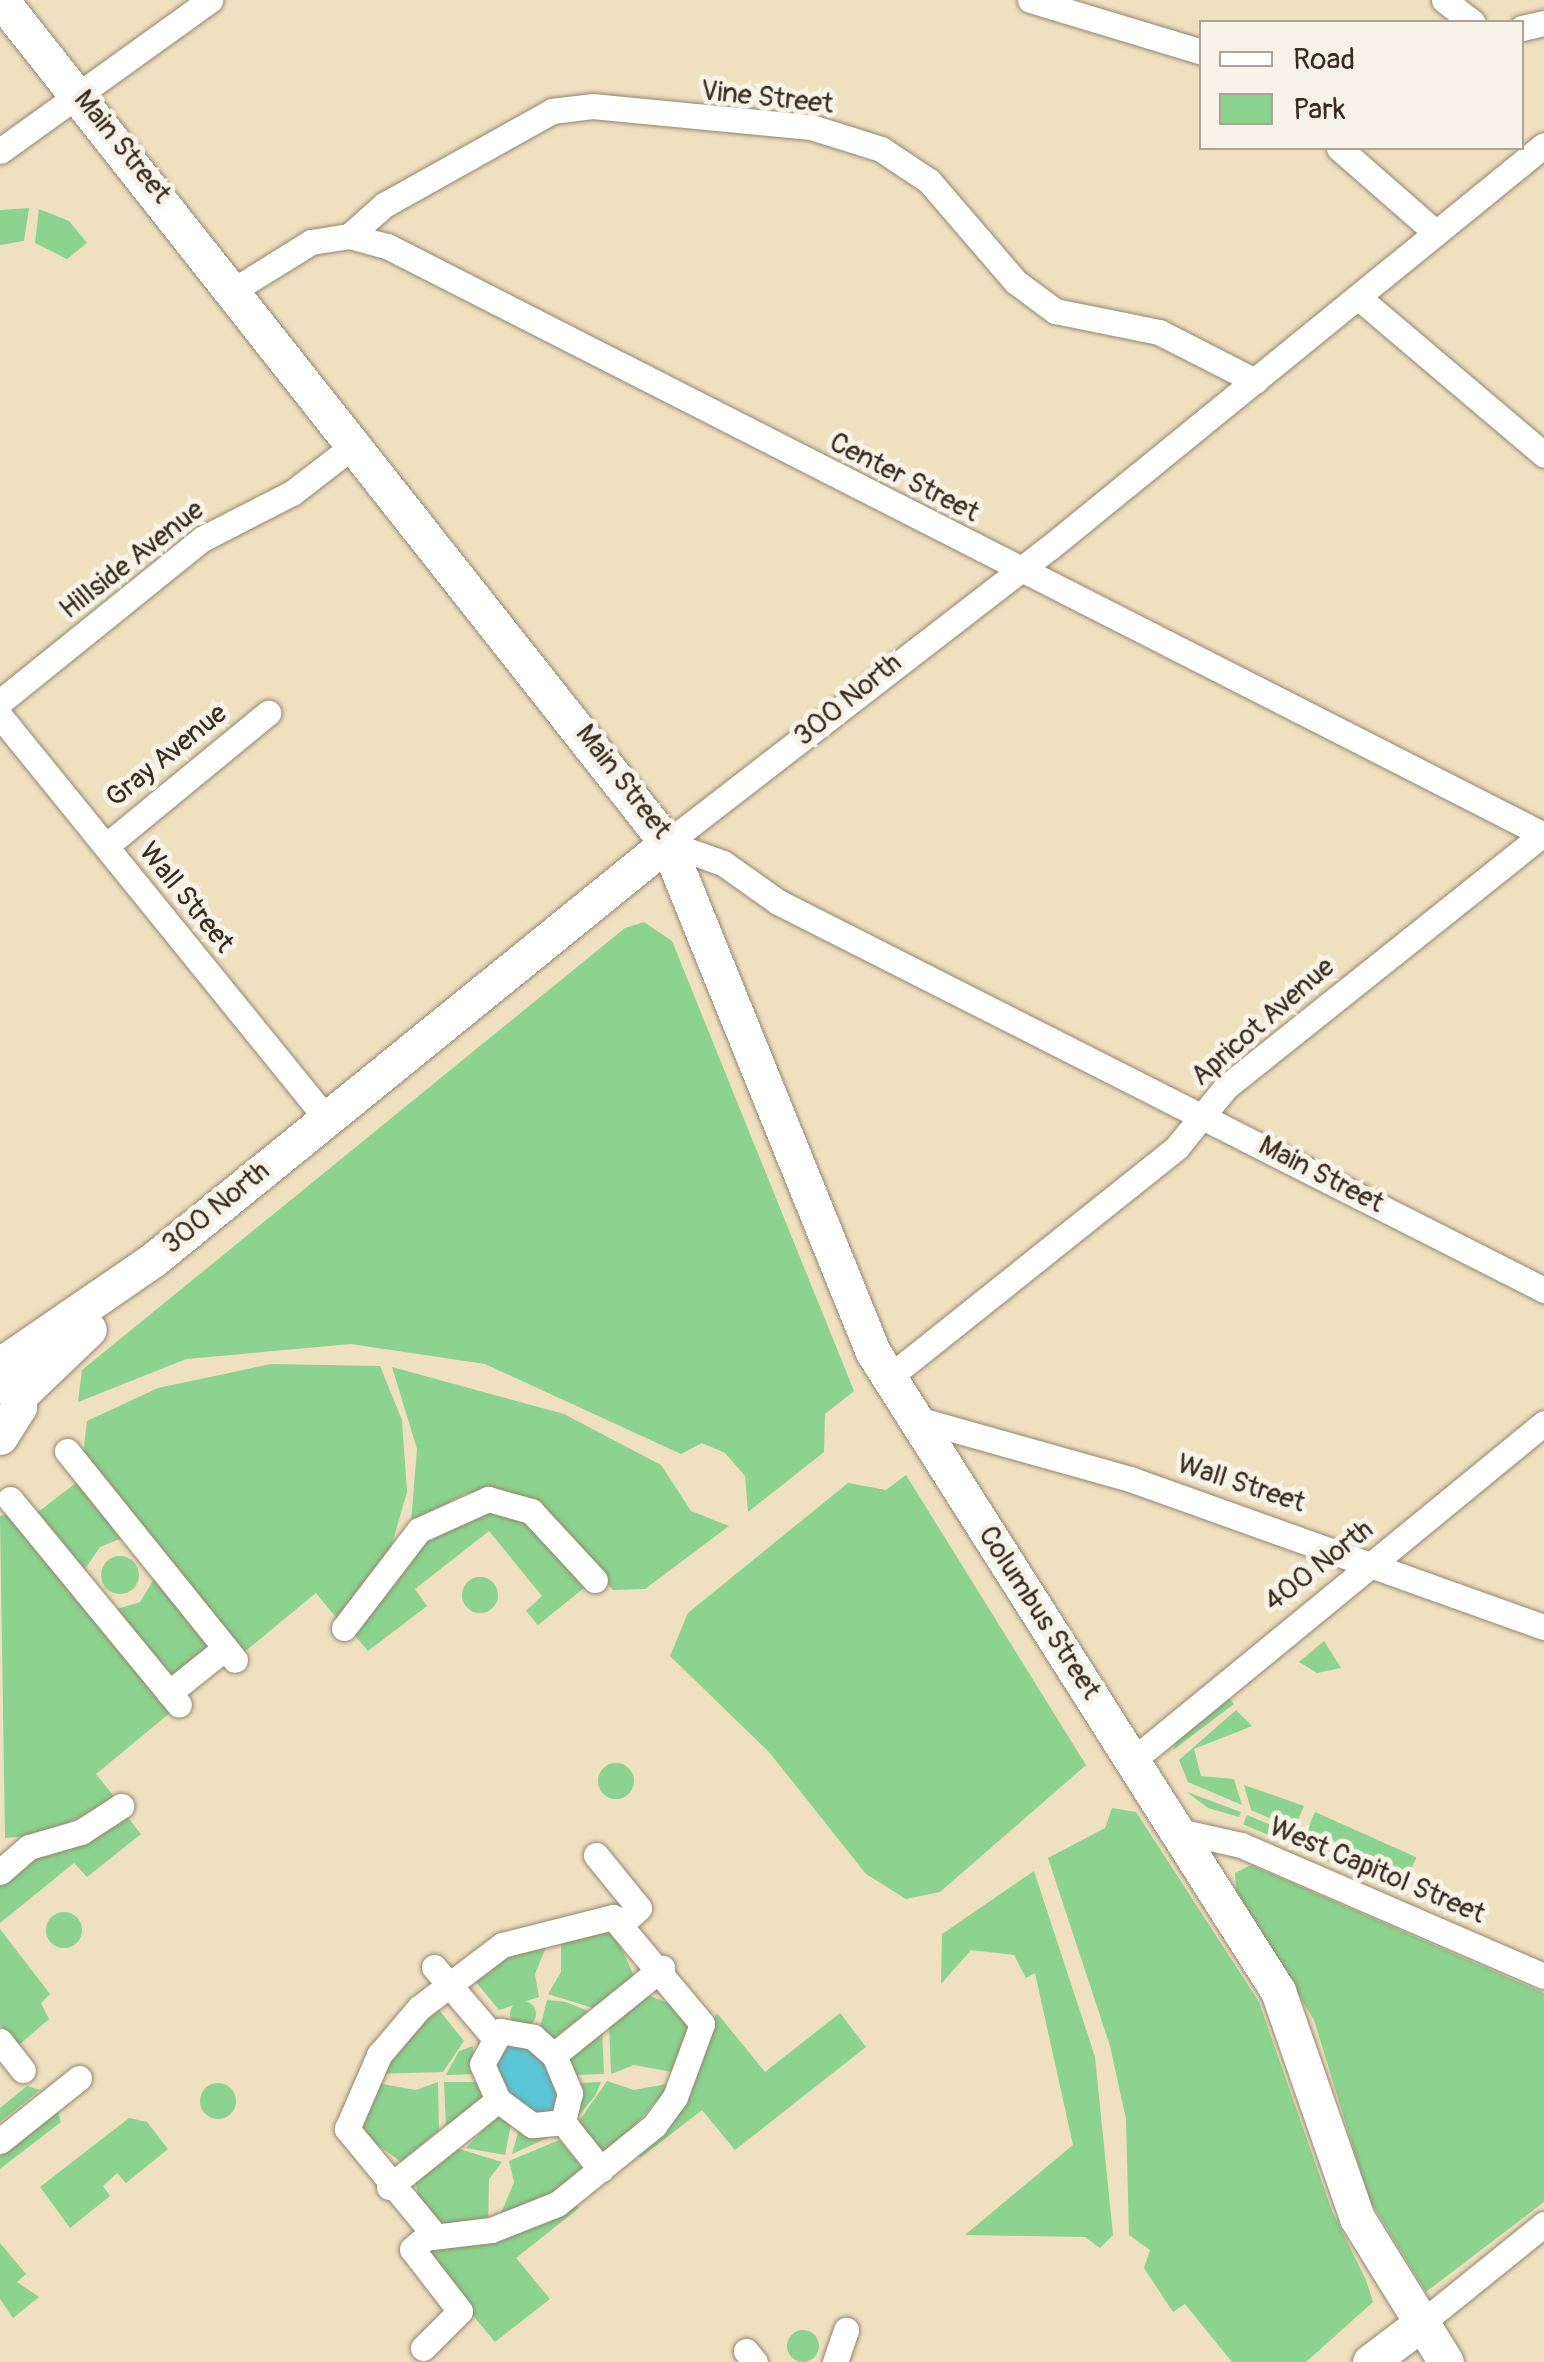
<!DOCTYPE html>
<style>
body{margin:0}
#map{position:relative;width:1544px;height:2362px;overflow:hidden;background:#efe0c0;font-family:Pangolin,sans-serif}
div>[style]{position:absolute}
.green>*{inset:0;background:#8bd38e;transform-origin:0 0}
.round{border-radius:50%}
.water>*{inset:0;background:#5bc6d5}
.roads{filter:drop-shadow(0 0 2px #95856f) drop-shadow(0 0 2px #95856f)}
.street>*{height:25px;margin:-12.5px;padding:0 12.5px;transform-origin:12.5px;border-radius:12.5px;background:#fff}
.secondary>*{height:35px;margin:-17.5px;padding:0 17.5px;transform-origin:17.5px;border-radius:17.5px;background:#fff}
span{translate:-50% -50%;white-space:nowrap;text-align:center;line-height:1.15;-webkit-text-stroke:10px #f7f3e8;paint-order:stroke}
.street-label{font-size:28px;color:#3b2a1e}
.legend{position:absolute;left:1199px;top:20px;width:325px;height:130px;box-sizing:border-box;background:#f7f3e8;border:2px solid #aca397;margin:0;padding:12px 18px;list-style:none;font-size:30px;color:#3b2a1e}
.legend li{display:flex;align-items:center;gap:20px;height:50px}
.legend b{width:50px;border:2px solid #aca397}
</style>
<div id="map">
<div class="green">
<div style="clip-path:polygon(29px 208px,24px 241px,0 245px,0 210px)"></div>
<div style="clip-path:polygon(39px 209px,69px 221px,87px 243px,67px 259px,35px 243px)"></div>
<div style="clip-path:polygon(644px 922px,672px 941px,854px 1391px,825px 1414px,824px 1452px,748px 1512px,745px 1476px,725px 1453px,702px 1443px,681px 1454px,485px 1364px,351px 1344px,186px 1359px,78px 1402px,82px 1370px,625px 928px)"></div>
<div style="clip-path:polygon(271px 1364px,380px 1366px,402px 1420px,407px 1492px,390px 1551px,338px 1620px,316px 1593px,243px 1653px,83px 1455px,87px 1421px,158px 1388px)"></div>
<div style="clip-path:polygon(392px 1367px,564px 1414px,661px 1465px,691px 1511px,729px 1526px,645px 1589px,613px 1590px,525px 1496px,467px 1493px,411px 1522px,417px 1449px)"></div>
<div style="clip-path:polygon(906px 1475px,1086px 1765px,940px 1892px,906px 1899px,866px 1874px,769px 1752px,670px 1656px,688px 1613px,848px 1483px,886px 1490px)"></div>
<div style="clip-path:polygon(77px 1482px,122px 1538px,100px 1547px,85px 1569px,38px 1512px)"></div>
<div style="clip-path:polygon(479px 1507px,524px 1512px,584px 1588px,538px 1625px,526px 1611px,542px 1596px,489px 1531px,415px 1589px,427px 1606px,368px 1651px,352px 1632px,417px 1546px)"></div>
<div style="clip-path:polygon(10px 1513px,171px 1712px,96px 1774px,117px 1800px,41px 1835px,5px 1838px,0 1516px)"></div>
<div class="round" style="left:101px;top:1556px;width:38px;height:38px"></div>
<div class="round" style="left:462px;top:1577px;width:36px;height:36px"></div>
<div style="clip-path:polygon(154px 1579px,211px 1648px,173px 1678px,117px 1609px,140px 1602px)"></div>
<div style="clip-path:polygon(1324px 1641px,1341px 1668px,1317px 1673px,1299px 1662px)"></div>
<div style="clip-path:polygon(1228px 1697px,1234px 1704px,1173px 1750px,1177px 1739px)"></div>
<div style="clip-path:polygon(1236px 1710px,1252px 1726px,1194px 1749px,1201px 1776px,1234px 1779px,1242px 1805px,1188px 1782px,1179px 1760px)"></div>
<div class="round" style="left:598px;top:1763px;width:36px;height:36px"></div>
<div style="clip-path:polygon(1244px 1785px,1304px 1806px,1294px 1829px,1251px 1810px)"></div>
<div style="clip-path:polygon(1187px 1792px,1241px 1812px,1239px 1817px,1208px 1808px)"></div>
<div style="clip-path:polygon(1112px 1808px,1136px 1812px,1259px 2002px,1332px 2211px,1366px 2280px,1373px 2302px,1306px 2362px,1232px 2362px,1185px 2304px,1173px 2312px,1144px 2268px,1150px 2250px,1129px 2235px,1126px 2119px,1110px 2046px,1048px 1858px,1105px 1828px)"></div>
<div style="left:1315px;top:1812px;width:111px;height:24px;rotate:24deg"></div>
<div style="clip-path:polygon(125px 1814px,141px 1834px,87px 1877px,74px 1863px,0 1923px,0 1880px,13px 1868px)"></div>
<div style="left:1247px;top:1815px;width:48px;height:10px;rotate:23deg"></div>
<div style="clip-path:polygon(1303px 1839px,1396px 1880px,1382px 1885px,1299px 1849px)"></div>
<div style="clip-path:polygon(1251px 1865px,1544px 1993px,1544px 2202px,1426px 2292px,1369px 2199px,1314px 2020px,1236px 1891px,1235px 1873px)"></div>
<div style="clip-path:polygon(1034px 1871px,1095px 2057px,1113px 2235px,1100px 2248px,1085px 2237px,965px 2235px,1073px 2145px,1035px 1973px,1026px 1978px,1014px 1955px,971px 1950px,941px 1984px,942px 1934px)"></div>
<div class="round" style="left:46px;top:1912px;width:36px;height:36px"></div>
<div style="clip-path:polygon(610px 1923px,634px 1976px,593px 2008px,548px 1994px,561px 1972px,561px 1930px)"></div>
<div style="clip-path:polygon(0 1929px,50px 1994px,41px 2003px,49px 2019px,18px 2046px,0 2025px)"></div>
<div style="clip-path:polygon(551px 1935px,535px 1974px,539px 1997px,499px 2010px,472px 1977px)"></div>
<div style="clip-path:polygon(648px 1995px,677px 2007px,695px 2029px,678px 2073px,634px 2065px,611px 2074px,609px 2026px)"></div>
<div style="clip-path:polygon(547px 2000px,566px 2002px,588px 2011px,551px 2041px,539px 2032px)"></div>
<div class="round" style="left:510px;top:2001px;width:26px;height:26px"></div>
<div style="clip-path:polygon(435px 2005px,464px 2041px,443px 2072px,376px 2074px)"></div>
<div style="clip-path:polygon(717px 2013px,765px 2072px,840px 2013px,866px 2047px,735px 2150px,702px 2110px,640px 2158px,634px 2150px)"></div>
<div style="clip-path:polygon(602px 2030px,604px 2074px,573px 2075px,565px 2059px)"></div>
<div style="clip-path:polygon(473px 2046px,474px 2074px,446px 2075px,459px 2051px)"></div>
<div style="clip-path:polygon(607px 2081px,634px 2090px,672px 2083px,606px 2158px,577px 2124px)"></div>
<div style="clip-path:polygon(371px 2082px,416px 2090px,438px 2082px,439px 2130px,401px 2162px,354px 2127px)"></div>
<div style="clip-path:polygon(444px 2082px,476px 2082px,483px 2097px,446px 2127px)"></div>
<div style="clip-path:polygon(601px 2082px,595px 2096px,574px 2121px,576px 2083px)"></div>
<div class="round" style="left:200px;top:2083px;width:36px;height:36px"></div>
<div style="clip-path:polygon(27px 2086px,40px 2090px,0 2122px,0 2108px)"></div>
<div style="clip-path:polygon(58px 2111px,61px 2122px,0 2169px,0 2156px)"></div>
<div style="clip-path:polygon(497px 2115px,511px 2124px,505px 2155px,466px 2148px)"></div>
<div style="clip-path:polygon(129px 2118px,147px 2122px,168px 2149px,126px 2183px,117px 2173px,103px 2186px,110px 2196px,70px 2228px,40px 2187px)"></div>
<div style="clip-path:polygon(519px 2129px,556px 2134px,512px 2154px)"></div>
<div style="clip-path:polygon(559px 2140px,587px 2173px,497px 2223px,514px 2182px,509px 2161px)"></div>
<div style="clip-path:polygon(456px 2148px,502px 2162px,489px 2179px,488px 2227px,440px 2235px,422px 2212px,415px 2181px)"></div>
<div style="clip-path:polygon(572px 2200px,579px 2208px,516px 2258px,550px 2299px,495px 2342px,420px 2252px)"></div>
<div style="clip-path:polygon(0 2243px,26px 2274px,17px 2282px,39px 2297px,13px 2318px,0 2299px)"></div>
<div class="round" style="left:787px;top:2330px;width:32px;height:32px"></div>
</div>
<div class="water">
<div style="clip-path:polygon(496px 2042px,527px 2046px,549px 2068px,560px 2102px,548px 2118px,521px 2109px,496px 2078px)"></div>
</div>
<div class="roads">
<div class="street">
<div style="left:1030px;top:0;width:180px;rotate:16.8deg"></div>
<div style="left:1444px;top:0;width:36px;rotate:38deg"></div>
<div style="left:1522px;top:28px;width:23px;rotate:-13deg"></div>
<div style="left:1339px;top:148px;width:129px;rotate:41.2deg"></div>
<div style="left:0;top:151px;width:259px;rotate:-35.7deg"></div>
<div style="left:349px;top:236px;width:47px;rotate:-41.5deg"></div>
<div style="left:384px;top:205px;width:193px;rotate:-29.2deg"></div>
<div style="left:552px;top:111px;width:40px;rotate:-7.1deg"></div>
<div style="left:592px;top:106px;width:220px;rotate:5.5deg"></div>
<div style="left:811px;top:127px;width:73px;rotate:17.4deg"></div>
<div style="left:881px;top:149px;width:58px;rotate:33.7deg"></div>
<div style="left:929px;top:181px;width:133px;rotate:49.3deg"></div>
<div style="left:1016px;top:282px;width:49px;rotate:36.6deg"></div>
<div style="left:1055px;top:311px;width:106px;rotate:11.4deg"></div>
<div style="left:1159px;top:332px;width:108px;rotate:27deg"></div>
<div style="left:237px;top:288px;width:87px;rotate:-31.9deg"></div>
<div style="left:311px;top:242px;width:38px;rotate:-9deg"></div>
<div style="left:349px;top:236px;width:39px;rotate:15deg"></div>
<div style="left:387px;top:246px;width:1298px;rotate:26.98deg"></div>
<div style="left:1358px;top:297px;width:244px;rotate:40.3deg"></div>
<div style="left:0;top:702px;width:260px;rotate:-38.9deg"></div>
<div style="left:202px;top:539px;width:101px;rotate:-27.1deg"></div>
<div style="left:292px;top:493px;width:82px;rotate:-37.6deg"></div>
<div style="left:0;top:716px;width:518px;rotate:50.96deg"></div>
<div style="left:667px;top:843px;width:483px;rotate:-37.7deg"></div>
<div style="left:1049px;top:548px;width:638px;rotate:-39.15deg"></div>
<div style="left:667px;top:843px;width:59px;rotate:19.7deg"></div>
<div style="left:723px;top:863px;width:67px;rotate:35.3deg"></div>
<div style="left:778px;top:902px;width:859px;rotate:26.86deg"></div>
<div style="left:106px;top:846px;width:210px;rotate:-39.4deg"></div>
<div style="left:888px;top:1378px;width:370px;rotate:-38.6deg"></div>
<div style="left:1177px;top:1147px;width:77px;rotate:-50.8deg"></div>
<div style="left:1226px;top:1087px;width:407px;rotate:-38.6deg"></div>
<div style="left:913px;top:1418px;width:225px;rotate:15.7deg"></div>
<div style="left:1130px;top:1479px;width:440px;rotate:19.7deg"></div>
<div style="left:67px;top:1451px;width:268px;rotate:51.2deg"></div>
<div style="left:10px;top:1499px;width:266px;rotate:50.6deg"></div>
<div style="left:344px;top:1628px;width:123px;rotate:-52.6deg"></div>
<div style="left:419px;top:1530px;width:76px;rotate:-24.2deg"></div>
<div style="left:488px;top:1499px;width:45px;rotate:15.6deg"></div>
<div style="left:531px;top:1511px;width:94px;rotate:47.2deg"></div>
<div style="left:169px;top:1693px;width:72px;rotate:-38.8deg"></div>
<div style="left:1133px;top:1760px;width:531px;rotate:-39.35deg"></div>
<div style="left:1183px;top:1832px;width:59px;rotate:12.6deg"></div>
<div style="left:1241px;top:1845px;width:330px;rotate:23.4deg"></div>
<div style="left:596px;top:1855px;width:68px;rotate:50.9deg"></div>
<div style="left:639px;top:1908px;width:25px;rotate:138deg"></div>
<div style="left:0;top:1872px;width:38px;rotate:-41deg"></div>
<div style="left:29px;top:1847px;width:54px;rotate:-16.1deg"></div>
<div style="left:81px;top:1832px;width:48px;rotate:-33deg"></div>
<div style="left:613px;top:1917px;width:139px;rotate:50.2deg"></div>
<div style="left:702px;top:2024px;width:78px;rotate:110.3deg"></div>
<div style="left:675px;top:2097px;width:34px;rotate:126deg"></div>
<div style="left:655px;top:2125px;width:126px;rotate:141.1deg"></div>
<div style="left:557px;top:2204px;width:71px;rotate:158.5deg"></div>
<div style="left:491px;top:2230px;width:66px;rotate:173.1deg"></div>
<div style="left:425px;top:2238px;width:9px;rotate:-41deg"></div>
<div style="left:432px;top:2232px;width:134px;rotate:-129.5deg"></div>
<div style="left:347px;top:2129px;width:81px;rotate:-66.6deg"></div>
<div style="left:379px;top:2055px;width:62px;rotate:-49.6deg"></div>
<div style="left:419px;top:2008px;width:104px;rotate:-37.2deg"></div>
<div style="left:502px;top:1945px;width:114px;rotate:-14.2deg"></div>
<div style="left:434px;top:1967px;width:89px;rotate:49.5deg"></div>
<div style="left:500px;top:2031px;width:34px;rotate:10deg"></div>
<div style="left:533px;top:2037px;width:28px;rotate:41deg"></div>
<div style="left:554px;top:2055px;width:41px;rotate:67.2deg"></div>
<div style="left:570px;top:2093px;width:30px;rotate:104deg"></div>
<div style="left:563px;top:2122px;width:31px;rotate:174deg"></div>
<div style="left:532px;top:2125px;width:42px;rotate:-143.7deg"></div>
<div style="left:498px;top:2100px;width:39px;rotate:-114deg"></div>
<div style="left:482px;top:2064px;width:38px;rotate:-61deg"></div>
<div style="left:0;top:2041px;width:37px;rotate:52deg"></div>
<div style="left:554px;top:2055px;width:139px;rotate:-38.9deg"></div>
<div style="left:563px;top:2122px;width:61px;rotate:51.6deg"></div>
<div style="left:0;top:2141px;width:101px;rotate:-38.6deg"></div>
<div style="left:389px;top:2187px;width:139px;rotate:-38.6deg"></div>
<div style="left:1419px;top:2325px;width:161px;rotate:-38.9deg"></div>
<div style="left:423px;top:2348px;width:52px;rotate:-45deg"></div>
<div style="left:460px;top:2311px;width:78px;rotate:-127.7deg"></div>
<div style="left:412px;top:2249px;width:17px;rotate:-40deg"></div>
<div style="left:746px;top:2351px;width:14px;rotate:51deg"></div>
<div style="left:835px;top:2362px;width:34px;rotate:-71deg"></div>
</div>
<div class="secondary">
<div style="left:1px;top:0;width:1074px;rotate:51.69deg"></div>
<div style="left:667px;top:843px;width:549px;rotate:67.97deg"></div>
<div style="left:873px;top:1352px;width:757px;rotate:57.63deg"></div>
<div style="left:1278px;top:1991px;width:240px;rotate:70.8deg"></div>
<div style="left:1357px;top:2218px;width:169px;rotate:58.3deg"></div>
<div style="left:0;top:1365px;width:187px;rotate:-34.5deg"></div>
<div style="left:154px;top:1259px;width:660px;rotate:-39.04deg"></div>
<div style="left:20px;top:1395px;width:95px;rotate:-43.7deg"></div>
<div style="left:0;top:1437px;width:36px;rotate:-58deg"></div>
<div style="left:19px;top:1407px;width:31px;rotate:-105deg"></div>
<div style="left:1370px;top:2362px;width:61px;rotate:-37.1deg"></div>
</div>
</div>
<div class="street-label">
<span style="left:767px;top:98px;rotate:6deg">Vine Street</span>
<span style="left:122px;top:147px;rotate:51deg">Main Street</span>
<span style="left:904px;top:478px;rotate:27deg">Center Street</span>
<span style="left:132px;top:560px;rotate:-38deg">Hillside Avenue</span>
<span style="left:848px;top:700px;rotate:-39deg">300 North</span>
<span style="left:167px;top:756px;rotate:-39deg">Gray Avenue</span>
<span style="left:623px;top:782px;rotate:52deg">Main Street</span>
<span style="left:186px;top:898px;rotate:51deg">Wall Street</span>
<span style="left:1263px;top:1022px;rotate:-41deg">Apricot Avenue</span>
<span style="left:1321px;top:1175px;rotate:27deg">Main Street</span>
<span style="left:216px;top:1208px;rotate:-39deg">300 North</span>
<span style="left:1241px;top:1484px;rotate:18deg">Wall Street</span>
<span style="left:1319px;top:1566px;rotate:-38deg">400 North</span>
<span style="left:1039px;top:1613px;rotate:57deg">Columbus Street</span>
<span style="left:1377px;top:1871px;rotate:23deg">West Capitol Street</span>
</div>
<ul class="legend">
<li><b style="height:12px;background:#fff"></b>Road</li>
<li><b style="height:28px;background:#8bd38e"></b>Park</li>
</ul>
</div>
